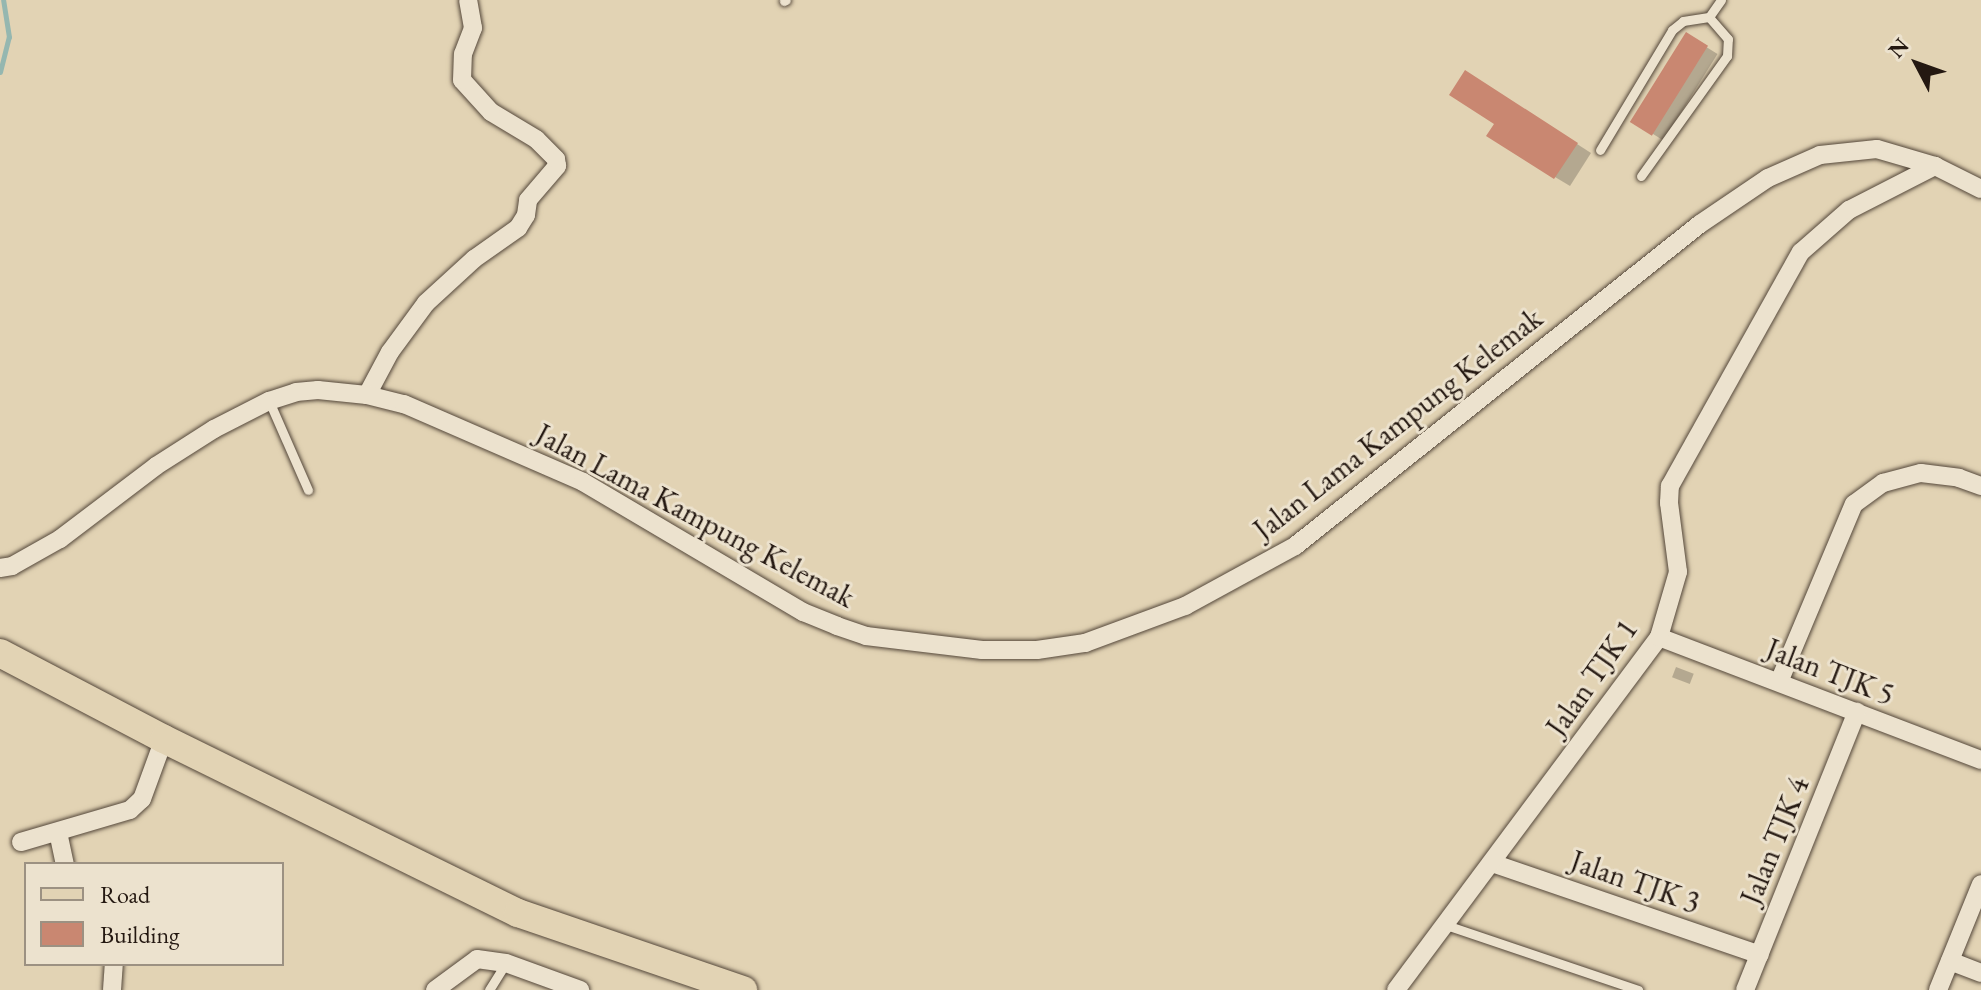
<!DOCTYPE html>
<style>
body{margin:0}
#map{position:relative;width:1981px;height:990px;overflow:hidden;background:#e2d3b4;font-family:"EB Garamond",serif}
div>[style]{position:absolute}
.shadow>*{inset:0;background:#0003;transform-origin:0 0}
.stream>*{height:5px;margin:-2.5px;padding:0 2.5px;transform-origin:2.5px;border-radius:2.5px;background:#95b7b0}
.building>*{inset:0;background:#c98771;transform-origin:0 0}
.roads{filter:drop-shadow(0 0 2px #54473a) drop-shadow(0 0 2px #54473a)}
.service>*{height:9px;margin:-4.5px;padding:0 4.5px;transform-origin:4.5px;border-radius:4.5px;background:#ece2ce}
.minor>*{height:18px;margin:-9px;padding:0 9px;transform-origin:9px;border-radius:9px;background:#ece2ce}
.primary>*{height:28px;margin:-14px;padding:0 14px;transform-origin:14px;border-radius:14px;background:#e2d3b4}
span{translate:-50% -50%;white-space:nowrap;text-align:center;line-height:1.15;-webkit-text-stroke:6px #ece2ce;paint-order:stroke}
.street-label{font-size:30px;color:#241811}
.legend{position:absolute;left:24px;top:862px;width:260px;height:104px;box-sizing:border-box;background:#ece2ce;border:2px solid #9c9182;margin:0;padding:10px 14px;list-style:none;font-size:24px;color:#241811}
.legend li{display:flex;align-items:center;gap:16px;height:40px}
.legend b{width:40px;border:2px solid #9c9182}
.north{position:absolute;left:1877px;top:24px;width:80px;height:80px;-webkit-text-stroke:6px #ece2ce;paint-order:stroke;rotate:311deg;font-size:22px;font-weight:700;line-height:32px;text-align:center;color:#241811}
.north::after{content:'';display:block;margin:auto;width:28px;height:36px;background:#241811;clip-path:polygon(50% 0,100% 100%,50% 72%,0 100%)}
</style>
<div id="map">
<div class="shadow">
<div style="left:1687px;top:35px;width:36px;height:102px;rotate:32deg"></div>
<div style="clip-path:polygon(1481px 82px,1591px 153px,1570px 186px,1555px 177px,1497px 124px)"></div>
<div style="left:1676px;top:667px;width:19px;height:11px;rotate:21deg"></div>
</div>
<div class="stream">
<div style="left:0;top:72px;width:36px;rotate:-76deg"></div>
<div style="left:9px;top:37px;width:37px;rotate:-99deg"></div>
</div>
<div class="building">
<div style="left:1686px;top:32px;width:26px;height:106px;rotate:32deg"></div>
<div style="clip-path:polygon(1465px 70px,1578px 143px,1554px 179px,1486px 136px,1494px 124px,1449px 95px)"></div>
</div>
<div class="roads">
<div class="service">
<div style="left:784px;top:1px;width:2px;rotate:-27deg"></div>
<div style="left:1600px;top:150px;width:140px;rotate:-59deg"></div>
<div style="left:1672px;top:30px;width:14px;rotate:-39deg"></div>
<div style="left:1683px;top:21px;width:26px;rotate:-9deg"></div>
<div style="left:1709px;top:17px;width:21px;rotate:-55deg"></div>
<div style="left:1641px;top:176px;width:148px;rotate:-54.4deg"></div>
<div style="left:1727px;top:56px;width:17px;rotate:-87deg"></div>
<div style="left:1728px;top:39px;width:29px;rotate:-131deg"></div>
<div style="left:269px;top:401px;width:97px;rotate:66.3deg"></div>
<div style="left:1446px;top:925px;width:203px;rotate:18.7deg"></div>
<div style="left:489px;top:990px;width:32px;rotate:-58deg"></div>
</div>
<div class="minor">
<div style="left:367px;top:395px;width:49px;rotate:-61.9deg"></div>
<div style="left:390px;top:352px;width:61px;rotate:-53.7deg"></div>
<div style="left:426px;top:303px;width:65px;rotate:-42.5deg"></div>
<div style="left:474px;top:259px;width:54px;rotate:-35.2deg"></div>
<div style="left:518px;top:228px;width:15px;rotate:-58deg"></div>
<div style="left:526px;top:215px;width:15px;rotate:-82deg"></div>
<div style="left:528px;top:200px;width:45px;rotate:-49.5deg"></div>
<div style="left:557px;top:166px;width:7px;rotate:-98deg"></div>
<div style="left:556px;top:159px;width:28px;rotate:-135deg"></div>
<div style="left:536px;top:139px;width:52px;rotate:-149deg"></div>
<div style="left:491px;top:112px;width:43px;rotate:-132.2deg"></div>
<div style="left:462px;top:80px;width:26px;rotate:-88deg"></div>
<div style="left:463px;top:54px;width:28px;rotate:-69deg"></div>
<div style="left:473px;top:28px;width:28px;rotate:-100deg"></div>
<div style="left:0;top:568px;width:12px;rotate:-9deg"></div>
<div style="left:12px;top:566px;width:55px;rotate:-29.4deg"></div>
<div style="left:60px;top:539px;width:121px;rotate:-37.2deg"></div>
<div style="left:156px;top:466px;width:69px;rotate:-32.5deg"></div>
<div style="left:214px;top:429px;width:62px;rotate:-27deg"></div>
<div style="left:269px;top:401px;width:28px;rotate:-18deg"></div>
<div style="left:296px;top:392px;width:22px;rotate:-5deg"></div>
<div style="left:318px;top:390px;width:49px;rotate:5.8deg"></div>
<div style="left:367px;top:395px;width:38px;rotate:14deg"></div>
<div style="left:404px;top:404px;width:195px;rotate:23.5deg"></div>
<div style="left:583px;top:482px;width:256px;rotate:30.6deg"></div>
<div style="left:803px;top:612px;width:37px;rotate:22deg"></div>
<div style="left:837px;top:626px;width:31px;rotate:19deg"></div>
<div style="left:866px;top:636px;width:117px;rotate:6.9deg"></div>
<div style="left:982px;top:650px;width:55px"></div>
<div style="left:1037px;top:650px;width:49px;rotate:-8.3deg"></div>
<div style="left:1085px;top:643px;width:107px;rotate:-20.3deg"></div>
<div style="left:1185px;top:606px;width:125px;rotate:-28.6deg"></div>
<div style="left:1295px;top:546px;width:517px;rotate:-38.49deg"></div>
<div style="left:1700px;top:224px;width:82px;rotate:-34.1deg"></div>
<div style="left:1768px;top:178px;width:57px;rotate:-23.9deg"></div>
<div style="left:1820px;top:155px;width:57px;rotate:-6deg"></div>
<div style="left:1877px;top:149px;width:60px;rotate:16.3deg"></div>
<div style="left:1935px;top:166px;width:51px;rotate:26.6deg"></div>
<div style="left:1659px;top:637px;width:345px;rotate:20.9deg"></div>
<div style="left:1779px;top:682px;width:193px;rotate:-67.2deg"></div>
<div style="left:1854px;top:504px;width:36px;rotate:-36deg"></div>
<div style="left:1883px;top:483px;width:39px;rotate:-15deg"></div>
<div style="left:1921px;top:473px;width:38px;rotate:7deg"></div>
<div style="left:1959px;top:478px;width:23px;rotate:20deg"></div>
<div style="left:58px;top:832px;width:33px;rotate:78deg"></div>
<div style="left:21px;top:842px;width:114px;rotate:-16.4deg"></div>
<div style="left:130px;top:810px;width:16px;rotate:-43deg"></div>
<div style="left:142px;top:799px;width:64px;rotate:-69.9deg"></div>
<div style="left:1492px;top:863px;width:283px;rotate:18.9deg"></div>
<div style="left:1950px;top:961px;width:33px;rotate:21deg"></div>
<div style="left:112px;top:990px;width:26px;rotate:-86deg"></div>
<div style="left:435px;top:990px;width:52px;rotate:-36.4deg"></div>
<div style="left:477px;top:959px;width:29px;rotate:8deg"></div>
<div style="left:506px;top:963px;width:79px;rotate:20deg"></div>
<div style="left:1396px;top:990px;width:440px;rotate:-53.3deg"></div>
<div style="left:1659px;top:637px;width:68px;rotate:-73.7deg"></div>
<div style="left:1678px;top:572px;width:70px;rotate:-97.4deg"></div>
<div style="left:1669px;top:503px;width:17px;rotate:-87deg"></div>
<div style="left:1670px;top:486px;width:268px;rotate:-60.8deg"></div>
<div style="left:1801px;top:252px;width:64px;rotate:-41.2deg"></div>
<div style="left:1849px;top:210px;width:97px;rotate:-27.1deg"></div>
<div style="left:1745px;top:990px;width:300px;rotate:-68.1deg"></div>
<div style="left:1938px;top:990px;width:114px;rotate:-67.9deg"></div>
</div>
<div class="primary">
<div style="left:0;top:653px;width:185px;rotate:27.7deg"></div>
<div style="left:164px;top:739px;width:394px;rotate:26.2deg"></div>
<div style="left:518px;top:913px;width:238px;rotate:18.9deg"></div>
</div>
</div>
<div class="street-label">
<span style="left:1398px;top:424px;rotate:-38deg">Jalan Lama Kampung Kelemak</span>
<span style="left:695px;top:516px;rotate:28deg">Jalan Lama Kampung Kelemak</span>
<span style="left:1830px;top:672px;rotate:21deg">Jalan TJK 5</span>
<span style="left:1592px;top:678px;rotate:-55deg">Jalan TJK 1</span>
<span style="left:1775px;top:841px;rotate:-68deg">Jalan TJK 4</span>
<span style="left:1635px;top:882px;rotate:19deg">Jalan TJK 3</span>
</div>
<ul class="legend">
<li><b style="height:10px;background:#e2d3b4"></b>Road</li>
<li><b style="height:22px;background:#c98771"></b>Building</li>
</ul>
<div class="north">N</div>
</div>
